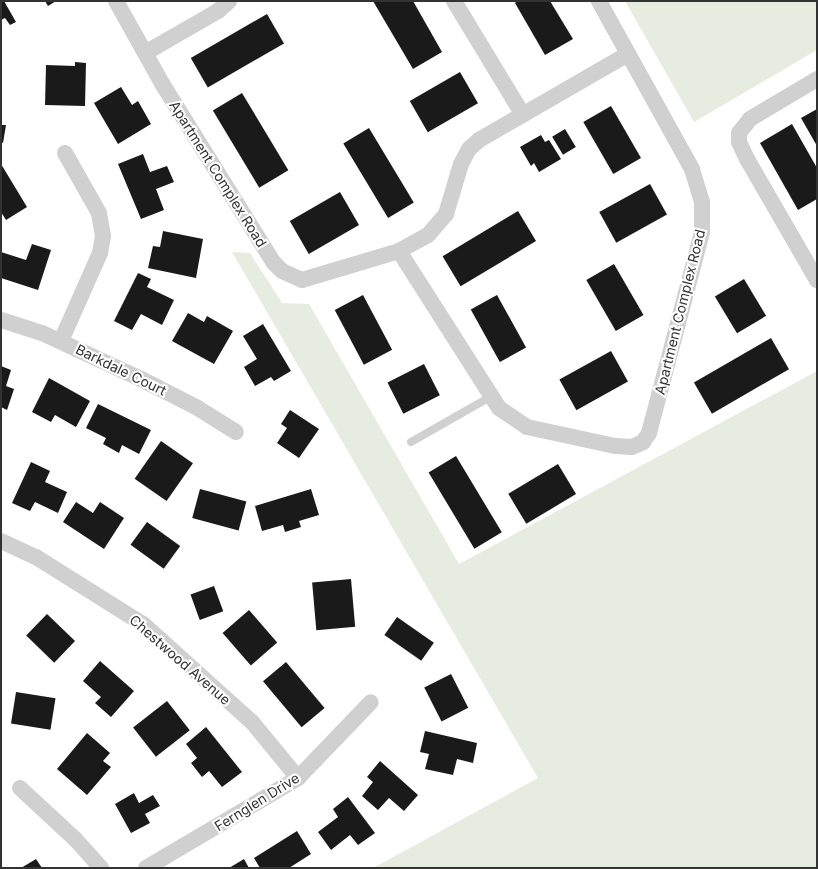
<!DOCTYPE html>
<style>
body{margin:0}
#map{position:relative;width:818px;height:869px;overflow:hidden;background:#fff;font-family:Inter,sans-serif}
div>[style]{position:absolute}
.green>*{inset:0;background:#e6ecdf}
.building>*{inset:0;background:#1a1a1a;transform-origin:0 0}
.lane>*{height:8px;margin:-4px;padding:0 4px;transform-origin:4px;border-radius:4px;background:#d0d0d0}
.street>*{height:16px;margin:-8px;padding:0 8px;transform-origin:8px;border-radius:8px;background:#d0d0d0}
span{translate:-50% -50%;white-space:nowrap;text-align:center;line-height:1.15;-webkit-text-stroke:4px #fff;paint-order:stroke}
.street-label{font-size:14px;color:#333}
.frame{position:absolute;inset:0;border:2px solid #333;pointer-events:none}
</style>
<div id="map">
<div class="green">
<div style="clip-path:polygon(625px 1px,817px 1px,817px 50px,694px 122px)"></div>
<div style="clip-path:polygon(232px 252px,250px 253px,282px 303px,309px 304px,459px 564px,817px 371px,817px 868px,373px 868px,538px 778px)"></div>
</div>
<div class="building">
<div style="clip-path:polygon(1px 1px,4px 1px,16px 22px,10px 25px,5px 18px,1px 20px)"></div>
<div style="clip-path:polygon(45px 1px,56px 1px,48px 6px)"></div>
<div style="clip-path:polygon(373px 1px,413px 1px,442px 52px,413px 69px)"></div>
<div style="clip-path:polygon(517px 1px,550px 1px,573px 39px,545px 55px,515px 3px)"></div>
<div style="left:267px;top:14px;width:34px;height:88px;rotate:60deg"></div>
<div style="clip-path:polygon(75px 62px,86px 63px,85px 106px,45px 105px,46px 65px,75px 66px)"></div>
<div style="left:460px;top:72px;width:36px;height:58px;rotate:60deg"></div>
<div style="clip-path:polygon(121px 87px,132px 105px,138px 101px,151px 124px,118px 144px,94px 103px)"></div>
<div style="left:242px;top:93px;width:90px;height:34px;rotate:59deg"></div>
<div style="left:611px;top:106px;width:60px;height:32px;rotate:60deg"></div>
<div style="clip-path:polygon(817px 109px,817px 146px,801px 118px)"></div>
<div style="clip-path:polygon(792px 124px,817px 168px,817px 199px,798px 210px,760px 143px)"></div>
<div style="clip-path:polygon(1px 125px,6px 125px,3px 143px,1px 142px)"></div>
<div style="left:369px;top:128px;width:87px;height:30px;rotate:59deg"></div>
<div style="left:565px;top:129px;width:21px;height:15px;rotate:59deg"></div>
<div style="clip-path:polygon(541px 135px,545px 142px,549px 140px,561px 159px,539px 172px,534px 163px,531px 166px,520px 147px)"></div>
<div style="clip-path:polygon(143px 154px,150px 172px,167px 166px,174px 182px,156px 189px,164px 210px,141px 219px,118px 164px)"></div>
<div style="clip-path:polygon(1px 164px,27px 207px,6px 220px,1px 212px)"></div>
<div style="left:650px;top:184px;width:35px;height:58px;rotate:61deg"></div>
<div style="left:340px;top:192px;width:38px;height:58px;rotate:60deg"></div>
<div style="left:518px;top:211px;width:35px;height:88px;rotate:59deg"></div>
<div style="clip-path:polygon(163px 231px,203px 239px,196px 278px,148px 268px,153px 246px,160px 247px)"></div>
<div style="clip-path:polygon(32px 244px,51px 250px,38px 290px,1px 278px,1px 252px,26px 260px)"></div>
<div style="left:614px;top:264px;width:59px;height:32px;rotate:60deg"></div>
<div style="clip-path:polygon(138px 273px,151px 279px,147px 287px,174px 300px,162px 325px,141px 314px,132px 330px,114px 321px)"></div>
<div style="left:744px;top:279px;width:43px;height:34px;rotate:59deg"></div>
<div style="left:363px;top:295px;width:62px;height:32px;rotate:62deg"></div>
<div style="left:497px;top:295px;width:60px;height:30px;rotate:61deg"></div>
<div style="clip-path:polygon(188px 313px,204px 322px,207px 316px,233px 331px,214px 364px,172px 341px)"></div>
<div style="clip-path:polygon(263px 324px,291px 371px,274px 381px,271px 377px,255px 386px,244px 367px,257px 359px,243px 336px)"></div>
<div style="left:771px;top:338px;width:36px;height:89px;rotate:60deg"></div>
<div style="left:611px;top:351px;width:35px;height:59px;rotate:61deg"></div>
<div style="left:424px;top:364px;width:35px;height:41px;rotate:63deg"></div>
<div style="clip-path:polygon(1px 366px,11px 370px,6px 386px,14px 389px,7px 410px,1px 407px)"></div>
<div style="clip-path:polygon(49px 378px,90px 401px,76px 427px,55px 415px,51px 422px,32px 412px)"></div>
<div style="clip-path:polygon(98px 404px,151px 430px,139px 454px,122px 445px,119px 453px,103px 444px,106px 438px,86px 428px)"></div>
<div style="clip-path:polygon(290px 410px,319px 429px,299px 458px,277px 443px,287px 428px,281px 424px)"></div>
<div style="left:161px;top:441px;width:39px;height:46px;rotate:35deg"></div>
<div style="left:456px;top:456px;width:89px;height:32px;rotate:59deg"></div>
<div style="clip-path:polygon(31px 462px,50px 471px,45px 482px,67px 492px,58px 513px,35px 502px,30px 511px,12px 503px)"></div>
<div style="left:558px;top:464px;width:35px;height:58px;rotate:59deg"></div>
<div style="left:200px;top:489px;width:48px;height:30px;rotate:15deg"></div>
<div style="clip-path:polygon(311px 489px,319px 515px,299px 521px,301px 527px,285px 532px,283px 525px,262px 531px,255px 506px)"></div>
<div style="clip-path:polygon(76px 502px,93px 513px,100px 502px,124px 518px,104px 549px,63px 522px)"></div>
<div style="left:147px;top:522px;width:41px;height:28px;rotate:36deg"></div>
<div style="left:351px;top:579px;width:48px;height:39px;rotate:85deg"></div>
<div style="left:214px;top:586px;width:27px;height:25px;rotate:70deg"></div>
<div style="left:249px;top:610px;width:43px;height:35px;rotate:49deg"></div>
<div style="left:47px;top:614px;width:39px;height:30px;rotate:44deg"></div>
<div style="left:397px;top:617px;width:45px;height:22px;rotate:35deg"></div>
<div style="clip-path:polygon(100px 661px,134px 691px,111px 717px,95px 703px,101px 697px,83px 681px)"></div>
<div style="left:286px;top:662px;width:60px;height:30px;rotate:50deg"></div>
<div style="left:451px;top:674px;width:38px;height:30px;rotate:63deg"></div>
<div style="left:16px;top:692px;width:40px;height:32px;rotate:9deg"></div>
<div style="left:167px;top:701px;width:37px;height:43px;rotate:52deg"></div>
<div style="clip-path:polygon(206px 727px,242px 772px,222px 787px,209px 771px,202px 777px,191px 763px,197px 758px,186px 744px)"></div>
<div style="clip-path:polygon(425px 731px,477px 743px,473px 763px,457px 759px,453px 775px,425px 769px,429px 754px,420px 752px)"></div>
<div style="clip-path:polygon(87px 733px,110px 753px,103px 761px,111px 767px,87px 795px,57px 769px)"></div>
<div style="clip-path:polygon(380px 761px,418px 795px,404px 811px,389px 798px,378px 810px,362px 796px,373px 782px,367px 777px)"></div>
<div style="clip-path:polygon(134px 793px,139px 803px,153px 795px,160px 806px,145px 814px,150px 823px,131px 833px,115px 804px)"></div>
<div style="clip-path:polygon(348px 797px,375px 833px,358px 845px,350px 835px,331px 850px,318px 832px,338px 817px,333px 809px)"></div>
<div style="clip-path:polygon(297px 831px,311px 854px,289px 868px,260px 868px,254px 858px)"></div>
<div style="clip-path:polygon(36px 859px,42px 868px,21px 868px)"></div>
<div style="clip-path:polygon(244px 859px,249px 868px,229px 868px)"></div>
</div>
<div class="lane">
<div style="left:411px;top:442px;width:91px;rotate:-29.7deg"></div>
</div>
<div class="street">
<div style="left:116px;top:1px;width:96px;rotate:60.8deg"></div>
<div style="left:163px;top:85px;width:210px;rotate:58.1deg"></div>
<div style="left:274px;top:263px;width:11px;rotate:45deg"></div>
<div style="left:282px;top:271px;width:22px;rotate:24deg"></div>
<div style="left:302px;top:280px;width:101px;rotate:-16.6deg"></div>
<div style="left:399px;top:251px;width:33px;rotate:-29deg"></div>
<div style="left:428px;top:235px;width:28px;rotate:-49deg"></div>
<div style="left:446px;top:214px;width:52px;rotate:-73.3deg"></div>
<div style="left:461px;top:164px;width:17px;rotate:-62deg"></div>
<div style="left:469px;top:149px;width:13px;rotate:-42deg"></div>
<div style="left:479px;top:140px;width:172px;rotate:-30deg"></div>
<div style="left:454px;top:1px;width:133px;rotate:58.8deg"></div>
<div style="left:145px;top:53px;width:84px;rotate:-29.9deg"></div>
<div style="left:218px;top:11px;width:15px;rotate:-42deg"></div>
<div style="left:817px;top:79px;width:78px;rotate:149.2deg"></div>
<div style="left:750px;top:119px;width:18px;rotate:128deg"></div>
<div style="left:739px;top:133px;width:9px;rotate:90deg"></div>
<div style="left:739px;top:142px;width:19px;rotate:65deg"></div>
<div style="left:747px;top:159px;width:140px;rotate:60deg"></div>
<div style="left:399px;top:251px;width:186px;rotate:57.5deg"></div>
<div style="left:499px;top:408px;width:34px;rotate:34deg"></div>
<div style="left:527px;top:427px;width:90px;rotate:12.2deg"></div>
<div style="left:615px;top:446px;width:17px;rotate:3deg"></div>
<div style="left:632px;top:447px;width:12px;rotate:-24deg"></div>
<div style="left:643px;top:442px;width:11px;rotate:-56deg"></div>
<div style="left:649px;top:433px;width:208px;rotate:-75.2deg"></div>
<div style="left:702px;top:232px;width:30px;rotate:-90deg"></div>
<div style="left:702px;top:202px;width:34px;rotate:-107deg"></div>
<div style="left:692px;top:169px;width:192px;rotate:-119deg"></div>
<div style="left:1px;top:320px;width:43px;rotate:17.6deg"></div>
<div style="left:42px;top:333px;width:109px;rotate:24.9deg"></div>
<div style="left:141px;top:379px;width:62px;rotate:27deg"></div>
<div style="left:196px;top:407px;width:47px;rotate:32deg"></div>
<div style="left:61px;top:341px;width:96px;rotate:-66.1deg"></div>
<div style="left:100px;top:253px;width:17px;rotate:-80deg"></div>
<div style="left:103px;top:236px;width:23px;rotate:-100deg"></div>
<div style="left:99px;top:213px;width:69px;rotate:-119.5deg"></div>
<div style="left:1px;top:541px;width:38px;rotate:25deg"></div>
<div style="left:36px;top:557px;width:126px;rotate:32.1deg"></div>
<div style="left:143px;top:624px;width:147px;rotate:42deg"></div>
<div style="left:252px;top:722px;width:72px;rotate:50.6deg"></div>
<div style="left:20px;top:788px;width:76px;rotate:42.9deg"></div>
<div style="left:76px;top:840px;width:38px;rotate:48deg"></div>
<div style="left:146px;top:868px;width:177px;rotate:-30.6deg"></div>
<div style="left:298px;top:778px;width:105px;rotate:-46.2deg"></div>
</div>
<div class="street-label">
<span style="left:218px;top:174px;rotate:58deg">Apartment Complex Road</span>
<span style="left:680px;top:312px;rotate:-76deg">Apartment Complex Road</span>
<span style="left:121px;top:370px;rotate:26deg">Barkdale Court</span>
<span style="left:180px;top:660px;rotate:41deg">Chestwood Avenue</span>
<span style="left:257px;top:802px;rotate:-32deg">Fernglen Drive</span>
</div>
<div class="frame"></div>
</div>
